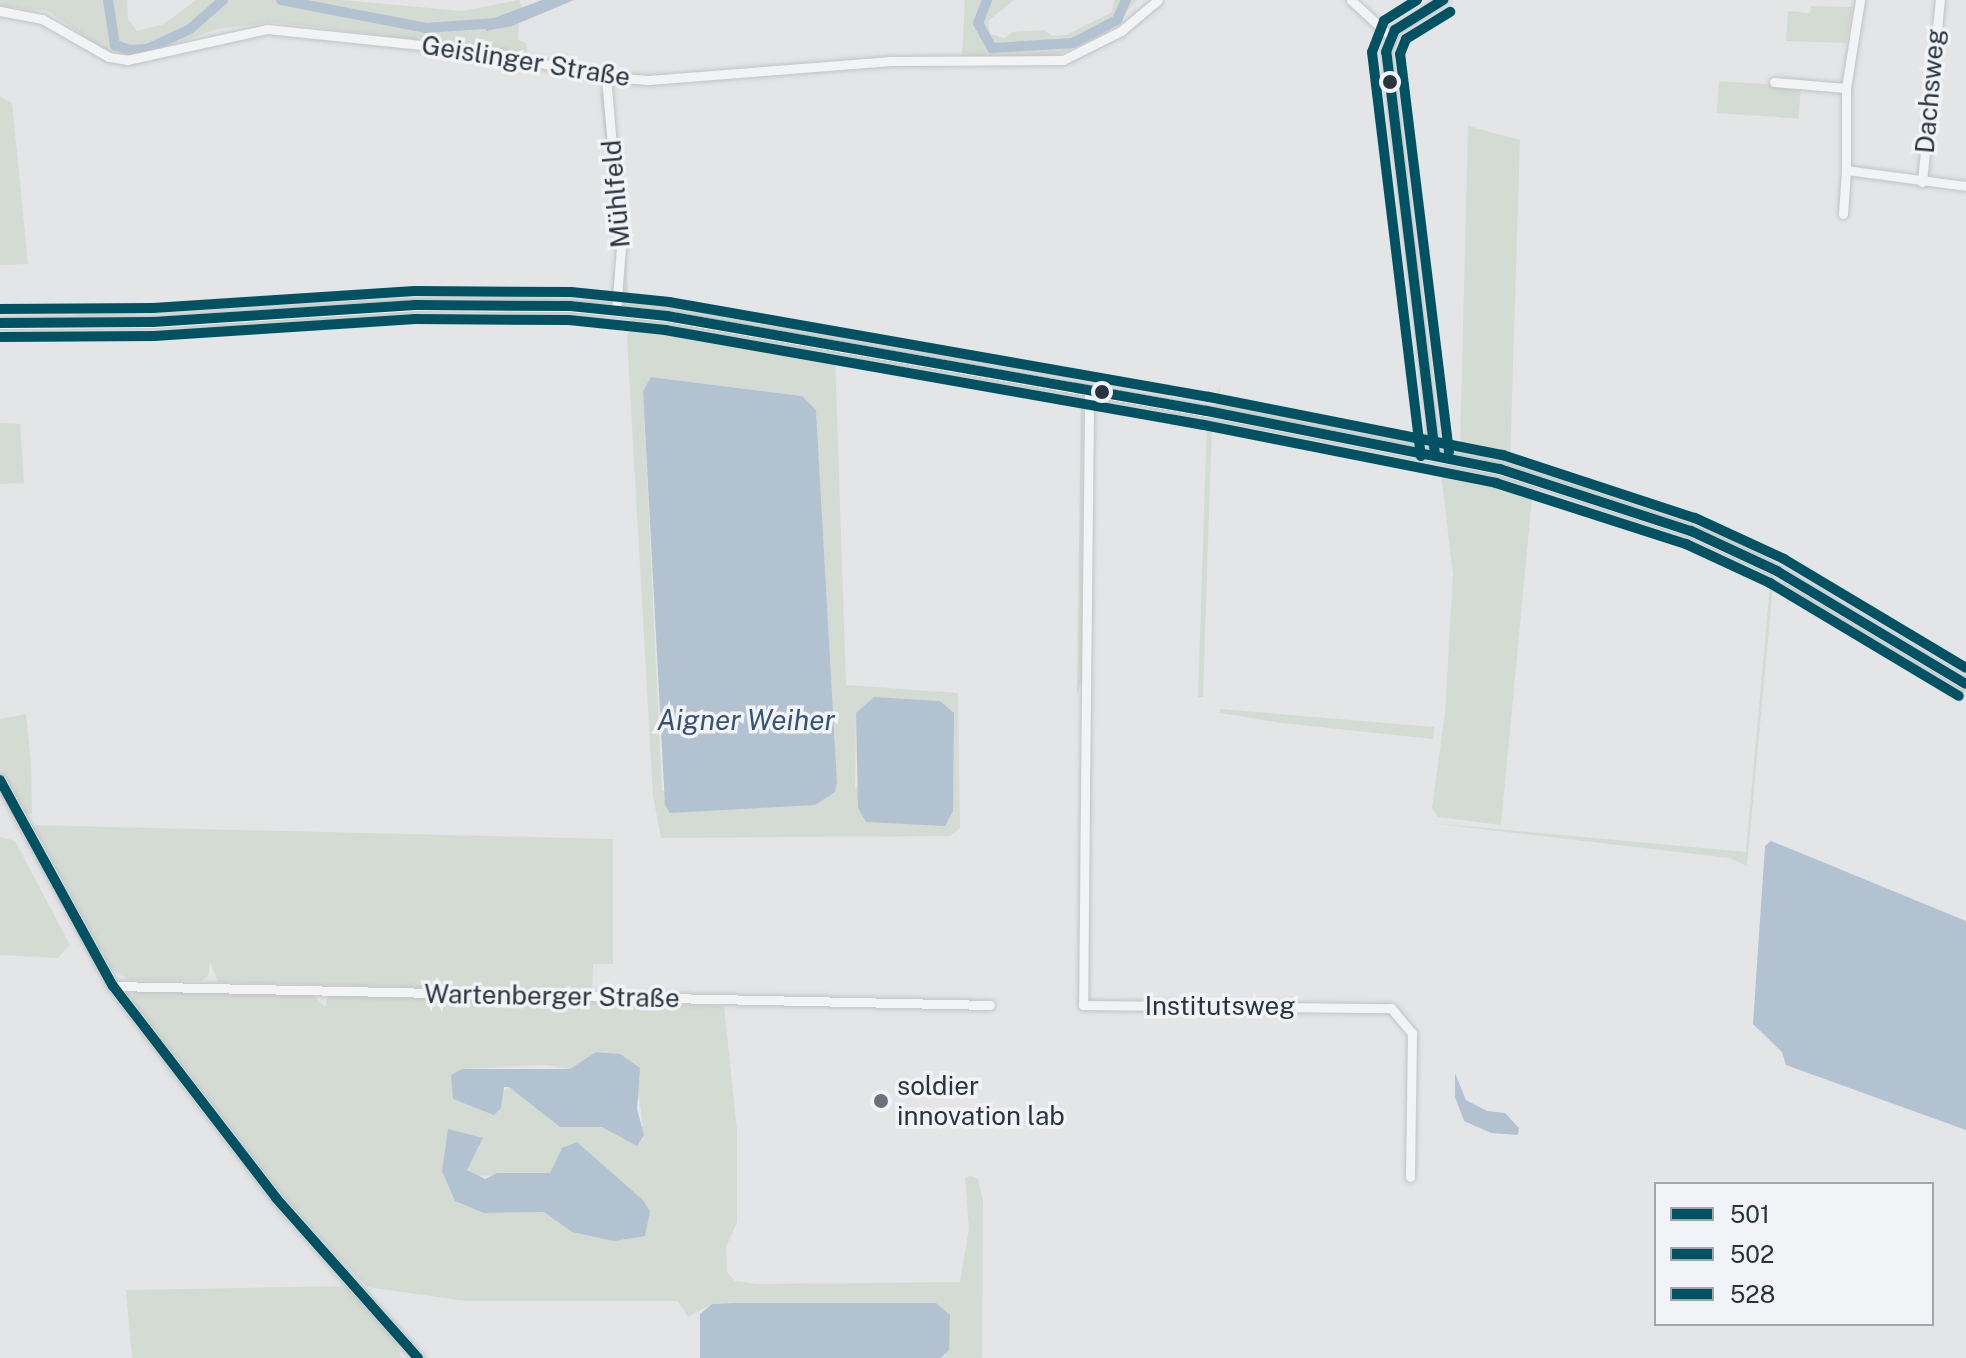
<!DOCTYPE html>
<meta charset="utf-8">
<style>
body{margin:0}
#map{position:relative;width:1966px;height:1358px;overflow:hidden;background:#e3e5e7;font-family:"Public Sans",sans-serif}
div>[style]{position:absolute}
.green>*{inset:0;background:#d4dbd3;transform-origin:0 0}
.water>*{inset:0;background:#b3c2d1}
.canal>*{height:10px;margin:-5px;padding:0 5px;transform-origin:5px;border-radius:5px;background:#b3c2d1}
.roads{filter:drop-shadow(0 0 2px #c1c3c5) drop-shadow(0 0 2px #c1c3c5)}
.minor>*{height:9px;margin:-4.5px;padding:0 4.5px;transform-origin:4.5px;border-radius:4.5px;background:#f2f3f4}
.major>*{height:11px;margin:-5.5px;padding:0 5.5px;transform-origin:5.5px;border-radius:5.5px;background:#f6f6f6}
.bus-1>*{height:10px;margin:-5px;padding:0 5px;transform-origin:5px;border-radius:5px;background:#005262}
.bus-2>*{height:10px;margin:-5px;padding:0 5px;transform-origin:5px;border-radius:5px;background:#005262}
.bus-3>*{height:10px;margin:-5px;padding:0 5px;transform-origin:5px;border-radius:5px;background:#005262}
.dots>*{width:22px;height:22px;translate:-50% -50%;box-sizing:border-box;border:4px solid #f1f3f6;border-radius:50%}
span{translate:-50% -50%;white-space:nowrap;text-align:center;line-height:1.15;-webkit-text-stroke:7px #f1f3f6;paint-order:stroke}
.street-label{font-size:26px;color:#2a3340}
.poi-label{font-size:26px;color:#2a3340}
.left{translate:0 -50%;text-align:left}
.water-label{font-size:28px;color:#365372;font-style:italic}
.legend{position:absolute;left:1654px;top:1182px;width:280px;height:144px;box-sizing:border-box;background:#f1f3f6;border:2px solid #a1a6ad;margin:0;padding:10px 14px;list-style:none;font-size:24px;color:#2a3340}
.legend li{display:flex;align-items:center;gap:16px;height:40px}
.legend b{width:40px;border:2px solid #a1a6ad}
</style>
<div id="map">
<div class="green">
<div style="clip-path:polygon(0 0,127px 0,128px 19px,137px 31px,164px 24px,196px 0,342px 0,462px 11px,519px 0,524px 10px,489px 20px,495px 30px,519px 23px,518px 40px,526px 43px,528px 53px,272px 22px,217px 29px,147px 54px,112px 55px,48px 11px,0 6px)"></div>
<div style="clip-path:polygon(965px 0,1014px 0,988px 21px,990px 34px,1005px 38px,1012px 32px,1044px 30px,1052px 36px,1066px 35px,1112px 12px,1114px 0,1137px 0,1105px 35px,1049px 58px,962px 57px)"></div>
<div style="clip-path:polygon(1811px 6px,1853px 7px,1846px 43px,1786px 41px,1788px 11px,1810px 13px)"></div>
<div style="left:1719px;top:81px;width:82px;height:32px;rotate:4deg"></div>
<div style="clip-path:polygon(600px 93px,604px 93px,619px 236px,613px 302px,609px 304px,455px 298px,75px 318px,74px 307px,142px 314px,400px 298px,486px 296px,610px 300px,617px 252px)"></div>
<div style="clip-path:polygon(0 97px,12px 103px,28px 264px,0 265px)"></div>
<div style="clip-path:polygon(613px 100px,629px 300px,1206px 401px,624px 306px)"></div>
<div style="clip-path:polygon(1468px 126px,1520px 140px,1510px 462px,1738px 540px,1966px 679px,1718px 536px,1541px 476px,1441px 450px,1460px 451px)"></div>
<div style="clip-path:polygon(531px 309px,587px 312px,608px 319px,448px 311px,187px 332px,181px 327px,407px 310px)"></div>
<div style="clip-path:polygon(evenodd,633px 317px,1065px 391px,1083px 398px,1082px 677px,1077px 696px,1081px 401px,835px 355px,846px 685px,958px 693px,960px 828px,950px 836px,661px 838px,653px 796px,627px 337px,633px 317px,651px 377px,802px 396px,816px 410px,837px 782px,827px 794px,662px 791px,643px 391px,651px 377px,633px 317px,875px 697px,940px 701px,855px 789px,856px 713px,875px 697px)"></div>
<div style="clip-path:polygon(1221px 379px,1218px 403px,1418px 441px,1426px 431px,1424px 395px,1428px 438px,1423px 444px,1409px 445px,1215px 407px)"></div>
<div style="clip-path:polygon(1101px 399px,1424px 457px,1429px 461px,1212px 421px,1203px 697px,1198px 697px,1207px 420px,1096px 401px)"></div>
<div style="clip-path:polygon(0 423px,20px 424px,24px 483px,0 484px)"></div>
<div style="clip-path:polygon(1446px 461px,1522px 480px,1691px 535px,1774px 574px,1747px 866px,1729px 858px,1431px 823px,1746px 852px,1770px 585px,1771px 577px,1699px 541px,1533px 487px,1501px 825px,1438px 817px,1432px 808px,1445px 713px,1453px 575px,1441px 472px)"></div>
<div style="left:1785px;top:580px;width:212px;height:5px;rotate:31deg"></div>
<div style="clip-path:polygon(1220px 709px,1434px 727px,1433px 739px,1282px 723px,1220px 713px)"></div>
<div style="clip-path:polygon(26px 714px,31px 764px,32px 814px,25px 814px,0 771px,0 719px)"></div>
<div style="clip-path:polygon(32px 825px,613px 839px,613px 964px,593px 964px,592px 993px,218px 982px,210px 962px,208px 976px,201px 981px,130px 980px,109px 969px)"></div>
<div style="clip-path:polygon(0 837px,15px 841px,70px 945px,58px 958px,0 955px)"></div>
<div style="clip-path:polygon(evenodd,135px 991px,313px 995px,325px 1007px,328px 996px,724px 1006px,737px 1130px,737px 1222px,726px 1247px,727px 1272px,735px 1281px,757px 1284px,960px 1282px,969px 1229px,965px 1177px,971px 1176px,978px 1179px,983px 1201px,982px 1358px,941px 1358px,946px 1356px,936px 1303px,733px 1303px,712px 1304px,688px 1317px,678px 1301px,466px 1301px,367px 1287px,277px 1191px,131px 1001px,135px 991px,596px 1052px,605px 1052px,639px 1098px,643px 1126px,560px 1127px,509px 1087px,501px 1093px,501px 1108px,462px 1069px,544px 1065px,570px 1069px,596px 1052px,135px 991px,448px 1129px,480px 1147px,468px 1162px,467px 1171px,474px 1176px,550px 1173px,562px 1148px,577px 1142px,643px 1200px,572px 1232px,544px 1212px,484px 1213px,456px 1201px,448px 1129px)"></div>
<div style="clip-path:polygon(347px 1286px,395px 1335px,401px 1358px,132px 1358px,126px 1290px)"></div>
</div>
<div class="water">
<div style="clip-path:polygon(542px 0,574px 0,512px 26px,486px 31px,486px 21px)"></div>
<div style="clip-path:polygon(651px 377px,802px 396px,816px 410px,837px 782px,835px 792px,815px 805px,670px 813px,665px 805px,643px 391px)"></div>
<div style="clip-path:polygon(874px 697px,940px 701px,954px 713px,953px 811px,945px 826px,866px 822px,858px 808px,856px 713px)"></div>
<div style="clip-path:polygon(1771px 841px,1966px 921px,1966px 1130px,1786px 1065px,1782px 1052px,1753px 1024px,1765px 846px)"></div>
<div style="clip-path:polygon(596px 1052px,620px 1054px,640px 1068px,637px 1109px,644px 1135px,637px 1146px,602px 1127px,560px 1127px,509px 1087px,504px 1087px,501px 1108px,494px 1115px,453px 1099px,451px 1075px,462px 1069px,570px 1069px)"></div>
<div style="clip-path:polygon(1455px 1073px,1466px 1100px,1487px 1111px,1505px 1113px,1519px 1128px,1518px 1135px,1491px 1133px,1464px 1121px,1455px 1097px)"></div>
<div style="clip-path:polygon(448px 1129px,483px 1138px,467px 1170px,485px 1179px,497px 1173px,550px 1173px,562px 1148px,577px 1142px,643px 1200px,650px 1211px,645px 1236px,614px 1241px,572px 1232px,544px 1212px,484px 1213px,455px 1201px,442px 1171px)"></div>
<div style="clip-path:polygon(733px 1303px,936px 1303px,950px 1315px,949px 1350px,941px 1358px,700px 1358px,700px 1314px,712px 1304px)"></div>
</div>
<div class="canal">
<div style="left:108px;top:0;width:46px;rotate:81.2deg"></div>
<div style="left:115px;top:45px;width:16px;rotate:18deg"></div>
<div style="left:130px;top:50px;width:17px;rotate:-3deg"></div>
<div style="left:147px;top:49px;width:47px;rotate:-24.9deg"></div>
<div style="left:190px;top:29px;width:44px;rotate:-41.3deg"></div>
<div style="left:281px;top:0;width:148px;rotate:10.9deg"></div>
<div style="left:426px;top:28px;width:70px;rotate:-4.1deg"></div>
<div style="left:987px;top:0;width:25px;rotate:111deg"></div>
<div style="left:978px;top:23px;width:29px;rotate:61deg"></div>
<div style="left:992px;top:48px;width:81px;rotate:-3.5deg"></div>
<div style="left:1073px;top:43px;width:50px;rotate:-27.6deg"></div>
<div style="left:1117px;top:20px;width:22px;rotate:-66deg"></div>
</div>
<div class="roads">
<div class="minor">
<div style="left:1351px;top:0;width:53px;rotate:42.7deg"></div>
<div style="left:1860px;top:0;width:89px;rotate:99deg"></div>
<div style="left:1846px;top:88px;width:82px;rotate:90deg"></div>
<div style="left:1846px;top:170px;width:121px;rotate:7.6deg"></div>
<div style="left:0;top:11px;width:43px;rotate:10.8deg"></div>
<div style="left:42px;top:19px;width:77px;rotate:29.6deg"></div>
<div style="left:109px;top:57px;width:18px;rotate:9deg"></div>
<div style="left:127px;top:60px;width:143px;rotate:-12.5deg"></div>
<div style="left:267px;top:29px;width:223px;rotate:5.9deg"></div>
<div style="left:489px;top:52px;width:120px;rotate:12.1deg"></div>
<div style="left:606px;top:77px;width:43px;rotate:4deg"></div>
<div style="left:649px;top:80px;width:243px;rotate:-4.5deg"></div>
<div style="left:891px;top:61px;width:172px;rotate:-0.3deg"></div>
<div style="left:1063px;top:60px;width:65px;rotate:-26.6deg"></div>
<div style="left:1121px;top:31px;width:48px;rotate:-40deg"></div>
<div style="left:606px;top:77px;width:171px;rotate:85deg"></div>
<div style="left:621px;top:247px;width:63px;rotate:94.5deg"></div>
<div style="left:1774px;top:82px;width:72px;rotate:4.8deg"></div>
<div style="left:1922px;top:182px;width:183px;rotate:-84.4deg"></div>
<div style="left:1843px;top:214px;width:44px;rotate:-86.1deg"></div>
<div style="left:1435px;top:454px;width:405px;rotate:-96.9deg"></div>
<div style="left:1386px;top:52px;width:24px;rotate:-68deg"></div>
<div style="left:1395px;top:30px;width:57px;rotate:-32deg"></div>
<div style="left:1085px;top:790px;width:400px;rotate:-89.4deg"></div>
<div style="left:1085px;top:793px;width:212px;rotate:90.5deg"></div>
<div style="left:1083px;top:1005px;width:308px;rotate:0.6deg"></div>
<div style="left:1391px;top:1008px;width:33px;rotate:50deg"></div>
<div style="left:1412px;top:1033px;width:144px;rotate:90.8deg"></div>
<div style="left:113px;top:986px;width:877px;rotate:1.24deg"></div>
</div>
<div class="major">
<div style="left:0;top:323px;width:153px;rotate:-0.4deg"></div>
<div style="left:153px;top:322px;width:263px;rotate:-3.7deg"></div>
<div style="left:415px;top:305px;width:155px;rotate:0.4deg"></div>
<div style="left:570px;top:306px;width:98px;rotate:5.9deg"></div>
<div style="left:667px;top:316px;width:548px;rotate:9.98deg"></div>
<div style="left:1207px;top:411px;width:299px;rotate:11.2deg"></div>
<div style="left:1500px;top:469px;width:201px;rotate:18deg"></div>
<div style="left:1691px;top:531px;width:95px;rotate:24.9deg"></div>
<div style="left:1777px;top:571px;width:220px;rotate:30.9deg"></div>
<div style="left:0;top:780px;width:235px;rotate:61.3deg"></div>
<div style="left:113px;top:986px;width:267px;rotate:52.4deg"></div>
<div style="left:276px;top:1198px;width:214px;rotate:48.4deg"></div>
</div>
</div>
<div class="bus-1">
<div style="left:0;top:323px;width:153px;rotate:-0.4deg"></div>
<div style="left:153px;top:322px;width:263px;rotate:-3.7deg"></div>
<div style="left:415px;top:305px;width:155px;rotate:0.4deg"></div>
<div style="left:570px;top:306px;width:98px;rotate:5.9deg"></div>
<div style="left:667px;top:316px;width:548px;rotate:9.98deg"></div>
<div style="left:1207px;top:411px;width:299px;rotate:11.2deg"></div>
<div style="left:1500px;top:469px;width:201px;rotate:18deg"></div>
<div style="left:1691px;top:531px;width:95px;rotate:24.9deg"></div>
<div style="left:1777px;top:571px;width:220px;rotate:30.9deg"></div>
<div style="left:1435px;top:454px;width:405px;rotate:-96.9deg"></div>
<div style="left:1386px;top:52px;width:24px;rotate:-68deg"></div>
<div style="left:1395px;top:30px;width:57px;rotate:-32deg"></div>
<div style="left:0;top:780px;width:235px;rotate:61.3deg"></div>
<div style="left:113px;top:986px;width:267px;rotate:52.4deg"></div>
<div style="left:276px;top:1198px;width:214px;rotate:48.4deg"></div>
</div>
<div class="bus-2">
<div style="left:0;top:337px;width:154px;rotate:-0.4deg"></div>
<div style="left:154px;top:336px;width:262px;rotate:-3.7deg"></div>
<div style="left:415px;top:319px;width:154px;rotate:0.4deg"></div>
<div style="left:569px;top:320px;width:97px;rotate:5.9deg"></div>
<div style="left:665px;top:330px;width:547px;rotate:10deg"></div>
<div style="left:1204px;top:425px;width:298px;rotate:11.2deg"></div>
<div style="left:1496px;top:483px;width:200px;rotate:17.8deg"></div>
<div style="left:1686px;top:544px;width:93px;rotate:24.9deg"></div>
<div style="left:1770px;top:583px;width:220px;rotate:30.9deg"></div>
<div style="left:1449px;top:452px;width:401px;rotate:-97deg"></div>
<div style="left:1400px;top:54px;width:16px;rotate:-68deg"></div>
<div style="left:1406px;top:39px;width:52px;rotate:-31.5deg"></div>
</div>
<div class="bus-3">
<div style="left:1417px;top:0;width:39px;rotate:148deg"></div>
<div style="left:1384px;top:21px;width:33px;rotate:111deg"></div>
<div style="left:1372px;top:52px;width:407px;rotate:83.1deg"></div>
<div style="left:0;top:309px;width:153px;rotate:-0.4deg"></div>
<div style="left:153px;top:308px;width:262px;rotate:-3.7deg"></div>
<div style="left:414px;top:291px;width:157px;rotate:0.4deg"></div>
<div style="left:571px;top:292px;width:99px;rotate:5.8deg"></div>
<div style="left:669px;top:302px;width:548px;rotate:9.98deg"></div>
<div style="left:1209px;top:397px;width:300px;rotate:11.2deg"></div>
<div style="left:1503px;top:455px;width:202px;rotate:18.2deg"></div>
<div style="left:1695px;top:518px;width:98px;rotate:24.7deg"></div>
<div style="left:1784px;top:559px;width:212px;rotate:30.9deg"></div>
</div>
<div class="dots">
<div style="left:1390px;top:82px;background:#2a3340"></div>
<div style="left:1102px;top:392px;background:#2a3340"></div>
<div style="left:881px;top:1101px;background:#6b717a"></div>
</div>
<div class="street-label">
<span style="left:526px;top:61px;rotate:9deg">Geislinger Straße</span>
<span style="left:1930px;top:91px;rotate:-85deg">Dachsweg</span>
<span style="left:616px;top:194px;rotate:-95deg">Mühlfeld</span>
<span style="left:552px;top:996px;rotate:1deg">Wartenberger Straße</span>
<span style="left:1220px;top:1006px">Institutsweg</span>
</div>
<div class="poi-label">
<span class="left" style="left:897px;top:1101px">soldier<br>innovation lab</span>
</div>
<div class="water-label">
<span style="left:746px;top:720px">Aigner Weiher</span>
</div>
<ul class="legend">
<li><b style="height:10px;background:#005262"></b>501</li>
<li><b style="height:10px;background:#005262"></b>502</li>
<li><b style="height:10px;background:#005262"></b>528</li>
</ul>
</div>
